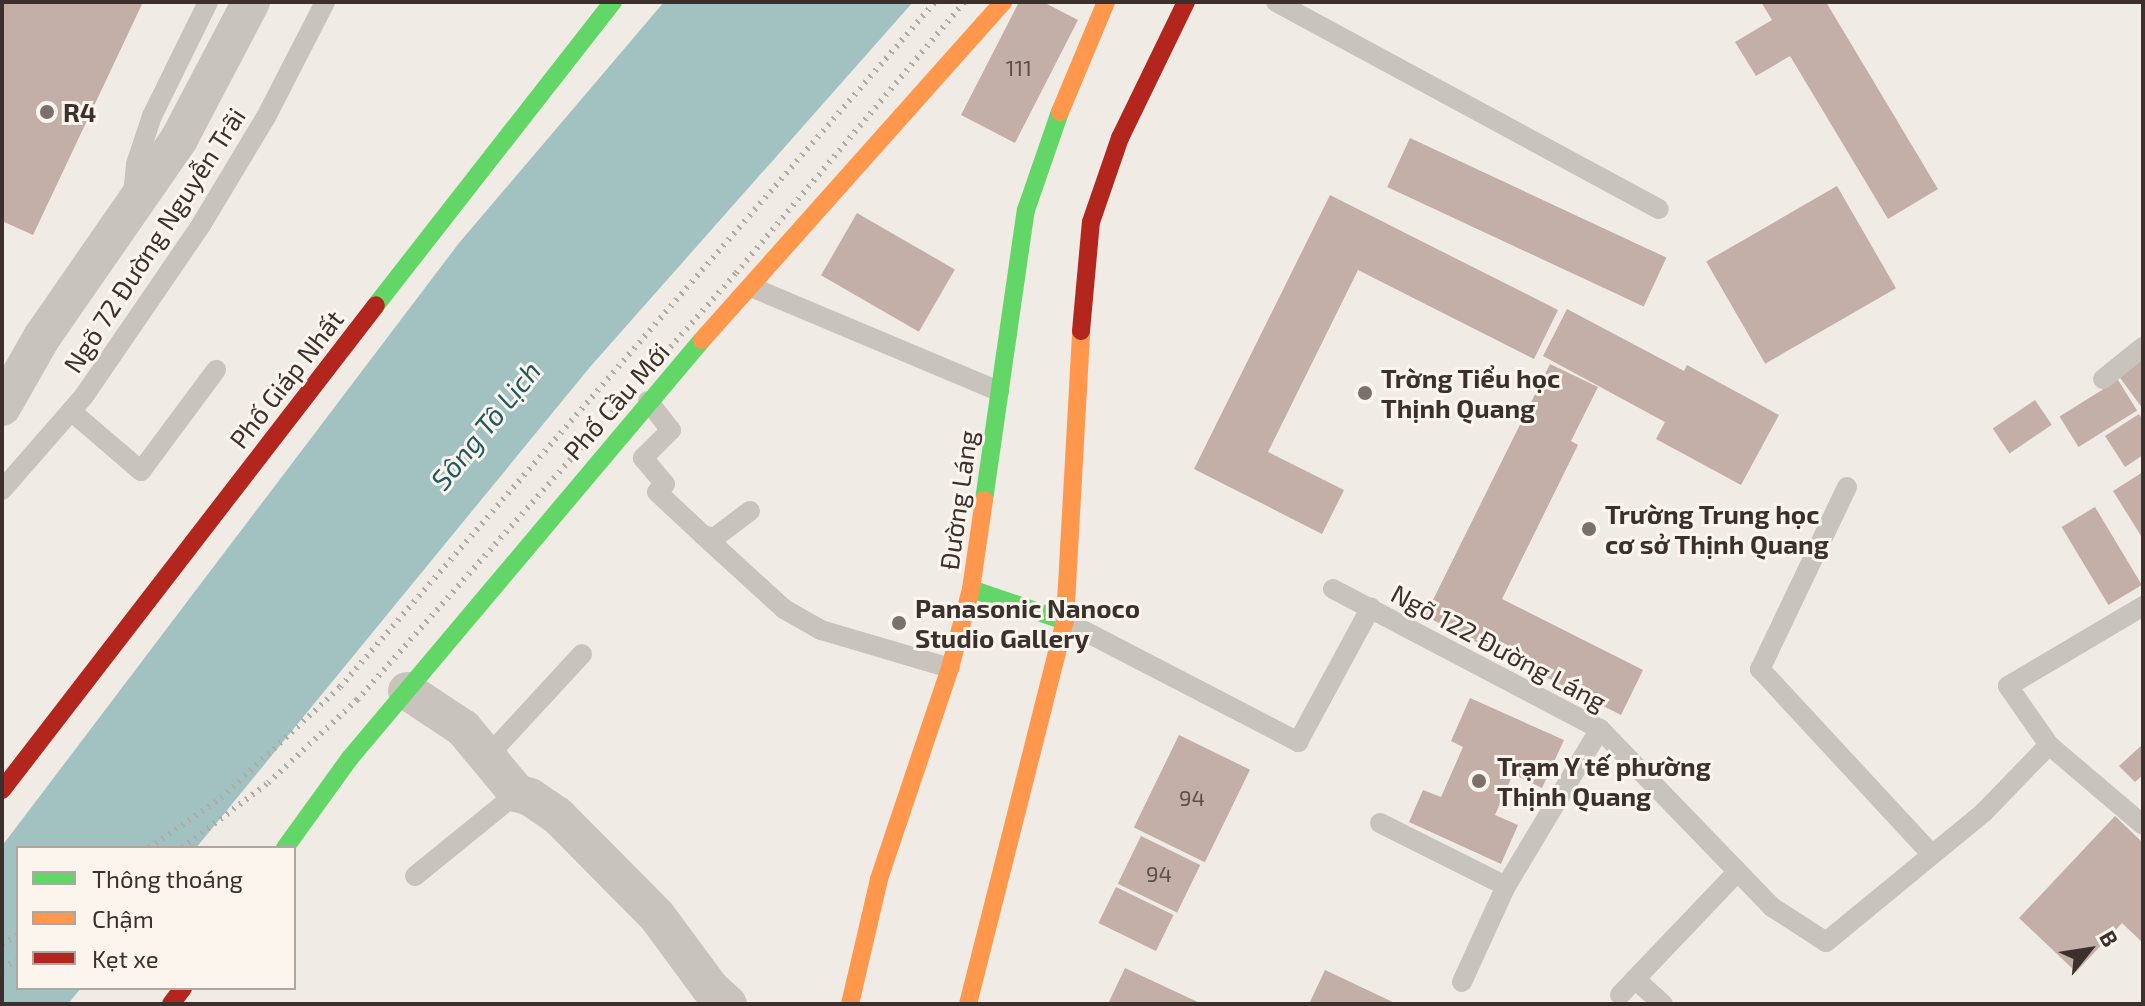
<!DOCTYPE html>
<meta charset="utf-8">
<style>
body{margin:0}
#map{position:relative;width:2145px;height:1006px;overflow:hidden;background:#f0ebe5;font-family:"Exo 2",sans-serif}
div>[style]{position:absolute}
.water>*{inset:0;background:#a1c2c1}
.building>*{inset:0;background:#c3afa7;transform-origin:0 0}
.lane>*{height:20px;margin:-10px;padding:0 10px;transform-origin:10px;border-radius:10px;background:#c9c3be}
.street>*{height:38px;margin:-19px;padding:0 19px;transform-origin:19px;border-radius:19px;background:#c9c3be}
.fast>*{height:18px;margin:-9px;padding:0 9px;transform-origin:9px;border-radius:9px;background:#63d668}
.slow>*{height:18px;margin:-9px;padding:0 9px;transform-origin:9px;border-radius:9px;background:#ff974d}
.jam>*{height:18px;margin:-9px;padding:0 9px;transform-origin:9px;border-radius:9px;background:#b3261e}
.rail>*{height:6px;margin-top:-3px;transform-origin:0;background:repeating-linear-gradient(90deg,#b1aca8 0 2px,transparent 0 8px)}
.dots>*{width:22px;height:22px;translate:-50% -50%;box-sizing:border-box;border:4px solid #fbf5ee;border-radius:50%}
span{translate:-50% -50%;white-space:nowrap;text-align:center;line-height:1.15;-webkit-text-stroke:6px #fbf5ee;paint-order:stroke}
.number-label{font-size:22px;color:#5d504a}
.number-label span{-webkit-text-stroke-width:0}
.poi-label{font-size:26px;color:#3b302b;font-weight:700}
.left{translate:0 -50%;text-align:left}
.street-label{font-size:26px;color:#3b302b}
.water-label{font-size:28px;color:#1f5a5e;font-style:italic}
.frame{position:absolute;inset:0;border:4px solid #3b302b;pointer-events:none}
.legend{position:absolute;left:16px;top:846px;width:280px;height:144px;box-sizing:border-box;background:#fbf5ee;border:2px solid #aea6a0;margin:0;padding:10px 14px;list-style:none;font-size:24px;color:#3b302b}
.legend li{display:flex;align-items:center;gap:16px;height:40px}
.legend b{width:40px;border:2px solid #aea6a0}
.north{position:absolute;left:2049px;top:910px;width:80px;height:80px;-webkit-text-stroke:6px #fbf5ee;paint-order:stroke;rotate:60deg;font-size:22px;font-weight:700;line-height:32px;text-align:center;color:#3b302b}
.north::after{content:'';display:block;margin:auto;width:28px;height:36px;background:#3b302b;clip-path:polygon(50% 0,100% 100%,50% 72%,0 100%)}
</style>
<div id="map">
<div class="water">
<div style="clip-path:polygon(664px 2px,913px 2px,590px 367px,196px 848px,18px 848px,18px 988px,81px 988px,68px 1004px,2px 1004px,2px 846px,459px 243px)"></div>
</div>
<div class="building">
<div style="clip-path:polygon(2px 2px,143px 2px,33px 235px,2px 221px)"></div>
<div style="clip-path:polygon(1019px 2px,1043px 2px,1078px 20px,1015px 143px,961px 115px)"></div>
<div style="clip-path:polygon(1761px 2px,1826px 2px,1938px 189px,1888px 219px,1790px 56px,1756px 76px,1735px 42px,1772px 20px)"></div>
<div style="left:1410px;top:138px;width:283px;height:54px;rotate:25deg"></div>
<div style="left:1837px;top:186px;width:118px;height:151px;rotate:60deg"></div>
<div style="clip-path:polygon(1330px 195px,1558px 310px,1534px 359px,1358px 270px,1268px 452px,1344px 490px,1322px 534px,1194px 469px)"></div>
<div style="left:857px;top:213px;width:113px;height:72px;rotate:30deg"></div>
<div style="clip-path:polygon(1567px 309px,1684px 371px,1687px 365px,1779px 415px,1741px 485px,1656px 439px,1665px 422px,1543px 356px)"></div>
<div style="clip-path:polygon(2143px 357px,2143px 409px,2118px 375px)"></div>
<div style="clip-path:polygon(1550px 364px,1598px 387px,1571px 441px,1578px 445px,1502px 599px,1643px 670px,1621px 715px,1425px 616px)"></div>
<div style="left:2118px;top:380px;width:36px;height:69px;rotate:58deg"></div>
<div style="left:2035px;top:400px;width:30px;height:51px;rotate:56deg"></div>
<div style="clip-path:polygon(2139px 414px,2143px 420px,2143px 455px,2125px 467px,2105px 436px)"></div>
<div style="clip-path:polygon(2143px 472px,2143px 539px,2113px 491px)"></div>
<div style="left:2095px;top:507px;width:91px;height:39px;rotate:59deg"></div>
<div style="clip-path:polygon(1470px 698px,1564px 740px,1542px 788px,1513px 774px,1495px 815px,1518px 825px,1501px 864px,1409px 822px,1423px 790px,1441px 797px,1463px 747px,1451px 741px)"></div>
<div style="left:1179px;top:735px;width:79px;height:103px;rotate:26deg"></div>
<div style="clip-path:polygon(2143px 744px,2143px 775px,2135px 782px,2119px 766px)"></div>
<div style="clip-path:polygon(2115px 816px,2143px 843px,2143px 943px,2122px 923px,2076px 972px,2019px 918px)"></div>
<div style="left:1141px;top:836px;width:66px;height:53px;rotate:26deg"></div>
<div style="left:1116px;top:887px;width:64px;height:40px;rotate:26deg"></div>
<div style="clip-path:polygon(1125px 968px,1202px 1004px,1108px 1004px)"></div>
<div style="clip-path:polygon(1325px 970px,1397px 1004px,1309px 1004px)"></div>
</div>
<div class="lane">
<div style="left:1276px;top:2px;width:435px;rotate:28.4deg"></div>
<div style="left:133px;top:194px;width:30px;rotate:-84deg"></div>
<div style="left:136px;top:164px;width:51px;rotate:-71.6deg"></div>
<div style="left:152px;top:116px;width:127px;rotate:-63.8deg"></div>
<div style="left:751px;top:287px;width:269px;rotate:22.8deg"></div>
<div style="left:2103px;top:379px;width:51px;rotate:-38.7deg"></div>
<div style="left:648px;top:401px;width:37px;rotate:52deg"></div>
<div style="left:671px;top:430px;width:40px;rotate:135deg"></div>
<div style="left:643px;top:458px;width:34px;rotate:50deg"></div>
<div style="left:665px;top:484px;width:11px;rotate:135deg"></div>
<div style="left:657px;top:492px;width:63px;rotate:43.1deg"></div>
<div style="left:703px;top:535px;width:11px;rotate:15deg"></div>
<div style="left:714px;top:538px;width:45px;rotate:-36.9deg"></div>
<div style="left:71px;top:411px;width:92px;rotate:40.6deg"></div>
<div style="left:141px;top:471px;width:126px;rotate:-53.4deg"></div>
<div style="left:1847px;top:487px;width:202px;rotate:115.5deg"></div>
<div style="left:1760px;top:669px;width:253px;rotate:47.2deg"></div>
<div style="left:2px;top:490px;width:125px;rotate:-48.9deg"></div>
<div style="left:84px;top:396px;width:207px;rotate:-55.6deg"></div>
<div style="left:201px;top:225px;width:126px;rotate:-59deg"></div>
<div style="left:266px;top:117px;width:129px;rotate:-62.8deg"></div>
<div style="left:703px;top:535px;width:110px;rotate:42.4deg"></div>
<div style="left:784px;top:609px;width:43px;rotate:29.6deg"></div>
<div style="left:821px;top:630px;width:134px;rotate:16.4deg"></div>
<div style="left:1333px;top:589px;width:301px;rotate:27.7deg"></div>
<div style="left:1600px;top:729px;width:248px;rotate:46deg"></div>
<div style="left:1772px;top:907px;width:64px;rotate:32.9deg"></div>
<div style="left:1826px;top:942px;width:205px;rotate:-39.4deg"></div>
<div style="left:1984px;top:812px;width:93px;rotate:-45.9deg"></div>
<div style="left:2143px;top:606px;width:157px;rotate:149.3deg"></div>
<div style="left:2008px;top:686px;width:72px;rotate:55.2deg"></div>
<div style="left:2049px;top:745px;width:123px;rotate:40.4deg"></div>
<div style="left:1065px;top:621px;width:263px;rotate:27.4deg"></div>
<div style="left:1298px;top:742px;width:153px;rotate:-61.6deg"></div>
<div style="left:487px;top:757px;width:140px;rotate:-47.3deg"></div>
<div style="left:1380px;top:823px;width:141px;rotate:26.6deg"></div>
<div style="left:415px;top:876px;width:132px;rotate:-39.1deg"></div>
<div style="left:1635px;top:979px;width:38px;rotate:42deg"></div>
<div style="left:1462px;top:982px;width:106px;rotate:-65.4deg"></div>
<div style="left:1506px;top:886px;width:183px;rotate:-59.1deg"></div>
<div style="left:1620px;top:995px;width:168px;rotate:-46.4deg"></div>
</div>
<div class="street">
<div style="left:2px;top:407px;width:81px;rotate:-60.3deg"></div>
<div style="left:42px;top:337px;width:241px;rotate:-55.3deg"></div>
<div style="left:179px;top:139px;width:155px;rotate:-62.3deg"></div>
<div style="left:407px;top:691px;width:67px;rotate:33.5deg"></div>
<div style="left:463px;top:728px;width:85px;rotate:50.3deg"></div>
<div style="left:517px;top:793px;width:14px;rotate:17deg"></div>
<div style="left:530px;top:797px;width:32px;rotate:34deg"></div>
<div style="left:557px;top:815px;width:142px;rotate:45.3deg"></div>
<div style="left:657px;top:916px;width:89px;rotate:53.6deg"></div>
<div style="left:710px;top:988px;width:24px;rotate:42deg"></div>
</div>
<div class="fast">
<div style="left:376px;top:305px;width:385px;rotate:-52deg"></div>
<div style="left:984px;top:500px;width:293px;rotate:-81.8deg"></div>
<div style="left:1026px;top:210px;width:104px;rotate:-70.9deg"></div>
<div style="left:971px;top:589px;width:99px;rotate:18.8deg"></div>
<div style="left:285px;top:848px;width:111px;rotate:-54.2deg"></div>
<div style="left:350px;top:758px;width:546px;rotate:-49.9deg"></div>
</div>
<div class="slow">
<div style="left:1060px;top:112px;width:119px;rotate:-67.3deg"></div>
<div style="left:702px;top:340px;width:453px;rotate:-48.3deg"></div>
<div style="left:850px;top:1004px;width:128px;rotate:-76.9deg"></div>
<div style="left:879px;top:879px;width:223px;rotate:-71.4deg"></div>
<div style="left:950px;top:668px;width:82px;rotate:-75.1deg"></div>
<div style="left:971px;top:589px;width:90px;rotate:-81.7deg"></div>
<div style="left:968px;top:1004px;width:395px;rotate:-75.8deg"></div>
<div style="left:1065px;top:621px;width:290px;rotate:-86.8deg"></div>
</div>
<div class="jam">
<div style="left:1081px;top:331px;width:109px;rotate:-84.8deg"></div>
<div style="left:1091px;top:222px;width:89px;rotate:-71deg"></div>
<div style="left:1120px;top:138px;width:151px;rotate:-64.1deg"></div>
<div style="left:2px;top:790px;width:612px;rotate:-52.36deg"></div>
<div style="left:171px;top:1004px;width:20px;rotate:-53deg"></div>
</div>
<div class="rail">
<div style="left:149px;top:848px;width:88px;rotate:-34.8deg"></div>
<div style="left:221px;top:798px;width:163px;rotate:-43deg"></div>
<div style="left:340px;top:687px;width:907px;rotate:-49.02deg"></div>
<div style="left:182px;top:848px;width:108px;rotate:-37.1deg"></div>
<div style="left:268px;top:783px;width:122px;rotate:-43deg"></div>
<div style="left:357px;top:700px;width:571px;rotate:-48.41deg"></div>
<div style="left:736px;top:273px;width:354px;rotate:-49.9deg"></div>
<div style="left:2px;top:944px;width:18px;rotate:-29deg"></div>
<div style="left:2px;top:968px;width:18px;rotate:-27deg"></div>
</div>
<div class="dots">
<div style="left:47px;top:112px;background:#7a716c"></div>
<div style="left:1365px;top:393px;background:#7a716c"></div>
<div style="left:1589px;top:529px;background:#7a716c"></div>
<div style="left:899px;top:623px;background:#7a716c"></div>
<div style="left:1479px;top:781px;background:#7a716c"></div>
</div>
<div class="number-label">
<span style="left:1019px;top:68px">111</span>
<span style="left:1192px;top:798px">94</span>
<span style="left:1159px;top:874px">94</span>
</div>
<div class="poi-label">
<span class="left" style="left:63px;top:112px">R4</span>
<span class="left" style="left:1381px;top:393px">Trờng Tiểu học<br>Thịnh Quang</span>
<span class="left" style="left:1605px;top:529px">Trường Trung học<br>cơ sở Thịnh Quang</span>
<span class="left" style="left:915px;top:623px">Panasonic Nanoco<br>Studio Gallery</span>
<span class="left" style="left:1497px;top:781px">Trạm Y tế phường<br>Thịnh Quang</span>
</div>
<div class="street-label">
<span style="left:154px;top:240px;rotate:-57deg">Ngõ 72 Đường Nguyễn Trãi</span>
<span style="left:286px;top:379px;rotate:-52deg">Phố Giáp Nhất</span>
<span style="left:616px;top:401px;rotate:-49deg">Phố Cầu Mới</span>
<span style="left:958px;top:500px;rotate:-82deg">Đường Láng</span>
<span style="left:1499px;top:647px;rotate:28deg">Ngõ 122 Đường Láng</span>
</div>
<div class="water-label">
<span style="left:485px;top:425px;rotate:-51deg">Sông Tô Lịch</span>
</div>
<div class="frame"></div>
<ul class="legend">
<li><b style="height:10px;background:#63d668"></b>Thông thoáng</li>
<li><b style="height:10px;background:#ff974d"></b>Chậm</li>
<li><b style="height:10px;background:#b3261e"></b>Kẹt xe</li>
</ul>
<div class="north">B</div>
</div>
